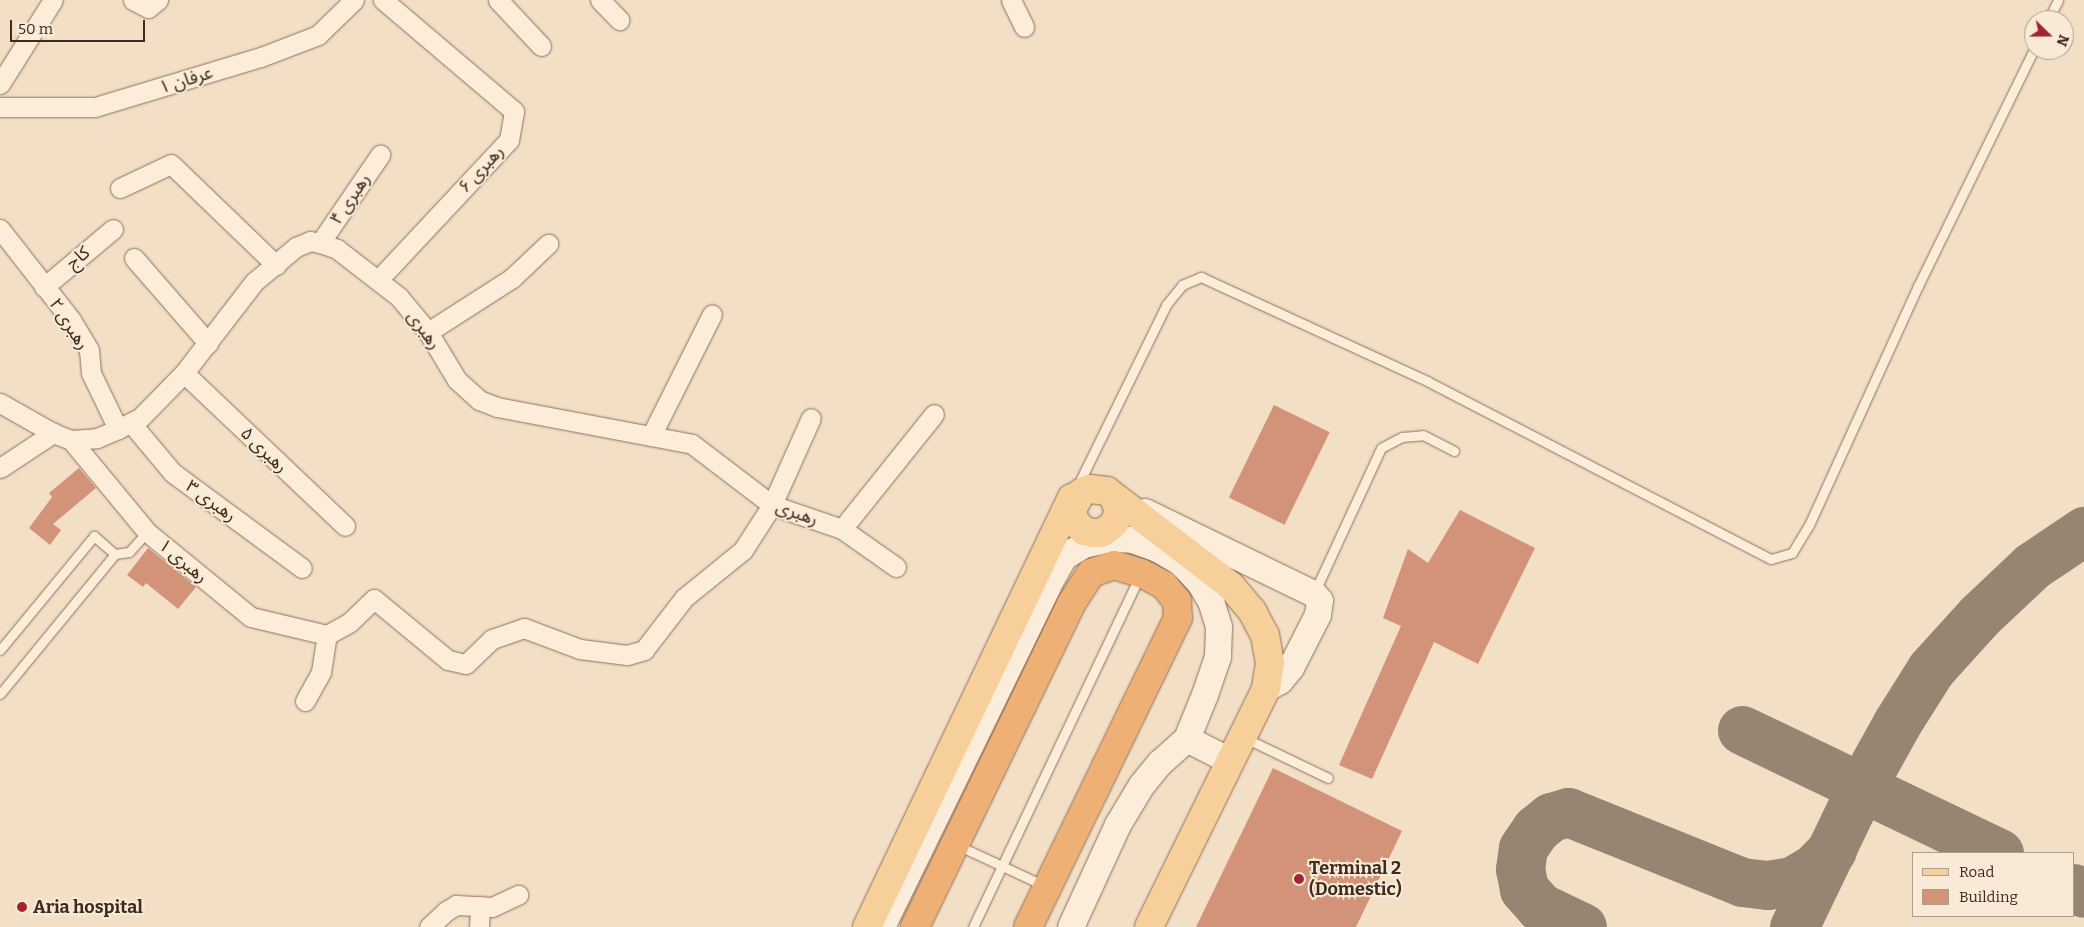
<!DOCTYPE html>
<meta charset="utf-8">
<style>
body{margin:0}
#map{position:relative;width:2084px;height:927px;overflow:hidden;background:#f2dfc6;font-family:Bitter,"Noto Sans Arabic",serif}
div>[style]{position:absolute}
.taxiway>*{height:49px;margin:-24.5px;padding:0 24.5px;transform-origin:24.5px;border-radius:24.5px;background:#988472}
.building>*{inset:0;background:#d39379;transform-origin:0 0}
.roads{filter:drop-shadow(0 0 1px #8f6f59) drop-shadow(0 0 1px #8f6f59)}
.service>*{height:9px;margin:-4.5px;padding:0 4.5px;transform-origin:4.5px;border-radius:4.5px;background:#fbedda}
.minor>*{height:19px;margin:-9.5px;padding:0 9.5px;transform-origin:9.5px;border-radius:9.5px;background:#fbedda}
.secondary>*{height:26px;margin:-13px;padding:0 13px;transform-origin:13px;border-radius:13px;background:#fbedda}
.primary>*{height:28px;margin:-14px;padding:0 14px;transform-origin:14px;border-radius:14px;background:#f7cf9b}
.trunk>*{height:28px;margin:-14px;padding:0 14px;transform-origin:14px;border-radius:14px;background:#efb076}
.dots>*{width:14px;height:14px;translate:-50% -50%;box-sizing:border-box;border:2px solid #f8ead6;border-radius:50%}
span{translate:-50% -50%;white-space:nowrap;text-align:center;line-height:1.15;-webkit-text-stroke:4px #f8ead6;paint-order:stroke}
.street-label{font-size:18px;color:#3e2a1e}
.poi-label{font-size:18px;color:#3e2a1e;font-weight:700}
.left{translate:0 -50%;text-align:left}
.legend{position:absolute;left:1912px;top:852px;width:162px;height:65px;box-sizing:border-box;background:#f8ead6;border:1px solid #ae9d8c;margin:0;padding:6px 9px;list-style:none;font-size:15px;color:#3e2a1e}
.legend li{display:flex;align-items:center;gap:10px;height:25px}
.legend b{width:25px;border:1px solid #ae9d8c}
.north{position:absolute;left:2024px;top:10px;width:50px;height:50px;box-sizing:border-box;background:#f8ead6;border:1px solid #ae9d8c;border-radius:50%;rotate:112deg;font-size:14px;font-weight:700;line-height:20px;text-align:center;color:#3e2a1e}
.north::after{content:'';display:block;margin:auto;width:18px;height:22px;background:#a32435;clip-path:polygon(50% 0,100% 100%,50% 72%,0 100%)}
.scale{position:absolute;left:10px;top:20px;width:135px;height:22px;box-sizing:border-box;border:2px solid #3e2a1e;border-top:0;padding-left:6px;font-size:15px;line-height:18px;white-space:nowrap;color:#3e2a1e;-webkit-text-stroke:4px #f8ead6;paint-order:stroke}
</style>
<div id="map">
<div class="taxiway">
<div style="left:1742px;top:730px;width:285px;rotate:25.6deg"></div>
<div style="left:2073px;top:888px;width:12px;rotate:24deg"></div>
<div style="left:1582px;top:927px;width:47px;rotate:-154.5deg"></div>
<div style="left:1540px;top:907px;width:24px;rotate:-132deg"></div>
<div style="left:1524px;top:889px;width:20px;rotate:-101deg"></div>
<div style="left:1520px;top:869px;width:21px;rotate:-82deg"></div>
<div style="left:1523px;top:848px;width:23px;rotate:-56deg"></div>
<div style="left:1536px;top:829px;width:19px;rotate:-39deg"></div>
<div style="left:1551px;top:817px;width:18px;rotate:-16deg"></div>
<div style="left:1568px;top:812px;width:188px;rotate:21.9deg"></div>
<div style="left:1742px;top:882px;width:25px;rotate:7deg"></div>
<div style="left:1767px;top:885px;width:25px;rotate:-9deg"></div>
<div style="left:1792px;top:881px;width:24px;rotate:-30deg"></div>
<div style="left:1813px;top:869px;width:27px;rotate:-45deg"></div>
<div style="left:1794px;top:927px;width:154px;rotate:-64.3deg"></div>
<div style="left:1861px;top:788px;width:74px;rotate:-61deg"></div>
<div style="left:1897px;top:723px;width:64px;rotate:-57.8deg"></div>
<div style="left:1931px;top:669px;width:72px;rotate:-47.8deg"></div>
<div style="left:1979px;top:616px;width:73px;rotate:-43.3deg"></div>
<div style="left:2032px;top:566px;width:63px;rotate:-33.9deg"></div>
</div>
<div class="building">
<div style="left:1274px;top:405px;width:62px;height:103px;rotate:26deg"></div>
<div style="clip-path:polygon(79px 468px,96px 488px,53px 524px,61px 530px,50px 545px,29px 528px,52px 497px,49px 493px)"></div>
<div style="clip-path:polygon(1460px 510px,1535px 548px,1478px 664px,1434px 642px,1372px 779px,1339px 765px,1401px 626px,1383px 618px,1408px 549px,1428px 563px)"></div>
<div style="clip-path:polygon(148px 548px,196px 587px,178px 609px,146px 583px,143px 587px,127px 575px)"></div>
<div style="clip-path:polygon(1273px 768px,1402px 831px,1356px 927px,1196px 927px)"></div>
</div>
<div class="roads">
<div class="service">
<div style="left:2048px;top:20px;width:22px;rotate:-63deg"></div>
<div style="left:1077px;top:487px;width:203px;rotate:-63.9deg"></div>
<div style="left:1166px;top:305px;width:26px;rotate:-51deg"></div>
<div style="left:1182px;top:285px;width:21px;rotate:-23deg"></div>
<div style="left:1201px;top:277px;width:249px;rotate:24.7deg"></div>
<div style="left:1427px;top:381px;width:387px;rotate:27.4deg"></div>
<div style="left:1771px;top:559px;width:22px;rotate:-16deg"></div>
<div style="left:1792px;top:553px;width:33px;rotate:-59deg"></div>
<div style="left:1809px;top:525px;width:263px;rotate:-65.5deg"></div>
<div style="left:1918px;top:286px;width:264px;rotate:-63.9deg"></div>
<div style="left:1315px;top:591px;width:157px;rotate:-65.2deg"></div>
<div style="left:1381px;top:448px;width:24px;rotate:-28deg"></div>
<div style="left:1402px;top:437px;width:21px;rotate:-5deg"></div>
<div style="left:1423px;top:435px;width:35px;rotate:27deg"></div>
<div style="left:0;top:650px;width:148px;rotate:-50.5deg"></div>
<div style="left:94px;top:536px;width:28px;rotate:41deg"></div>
<div style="left:0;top:694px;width:181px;rotate:-50.6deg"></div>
<div style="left:115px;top:554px;width:14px;rotate:-8deg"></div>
<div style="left:129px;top:552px;width:27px;rotate:-48deg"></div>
<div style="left:1245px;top:738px;width:92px;rotate:25.7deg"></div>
<div style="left:957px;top:845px;width:97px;rotate:25deg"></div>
<div style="left:973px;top:927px;width:390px;rotate:-64.6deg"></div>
</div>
<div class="minor">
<div style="left:133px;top:0;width:17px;rotate:28deg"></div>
<div style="left:148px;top:8px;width:13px;rotate:-39deg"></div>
<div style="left:498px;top:0;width:63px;rotate:46.9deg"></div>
<div style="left:600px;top:0;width:28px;rotate:46deg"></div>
<div style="left:1011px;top:0;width:30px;rotate:64deg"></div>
<div style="left:0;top:84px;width:99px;rotate:-57.8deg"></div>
<div style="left:0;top:107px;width:95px"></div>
<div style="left:95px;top:107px;width:173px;rotate:-16.8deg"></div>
<div style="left:261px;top:57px;width:61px;rotate:-21.1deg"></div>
<div style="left:318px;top:35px;width:50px;rotate:-44.2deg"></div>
<div style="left:120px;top:188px;width:56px;rotate:-25.2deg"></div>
<div style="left:171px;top:164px;width:146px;rotate:43.9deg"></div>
<div style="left:0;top:229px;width:115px;rotate:52deg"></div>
<div style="left:71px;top:320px;width:35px;rotate:59deg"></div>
<div style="left:89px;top:350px;width:23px;rotate:85deg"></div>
<div style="left:91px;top:373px;width:62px;rotate:64.3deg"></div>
<div style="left:320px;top:243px;width:107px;rotate:-55.7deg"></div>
<div style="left:134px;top:258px;width:113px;rotate:49deg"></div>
<div style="left:378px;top:280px;width:192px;rotate:-46.9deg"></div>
<div style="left:509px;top:140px;width:29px;rotate:-80deg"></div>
<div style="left:514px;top:111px;width:172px;rotate:-139.7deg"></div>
<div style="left:44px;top:287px;width:90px;rotate:-40deg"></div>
<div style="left:428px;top:332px;width:100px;rotate:-32.7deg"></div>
<div style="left:512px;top:278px;width:50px;rotate:-43.4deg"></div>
<div style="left:184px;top:373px;width:222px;rotate:43.5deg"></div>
<div style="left:0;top:403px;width:61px;rotate:29.5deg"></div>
<div style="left:53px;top:433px;width:19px;rotate:21deg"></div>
<div style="left:71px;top:440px;width:26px;rotate:-4deg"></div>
<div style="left:97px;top:438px;width:23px;rotate:-23deg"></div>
<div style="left:118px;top:429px;width:25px;rotate:-27deg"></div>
<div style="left:140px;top:418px;width:63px;rotate:-45.6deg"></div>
<div style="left:184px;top:373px;width:115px;rotate:-52.4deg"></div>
<div style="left:254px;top:282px;width:55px;rotate:-39.8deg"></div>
<div style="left:296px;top:247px;width:15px;rotate:-23deg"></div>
<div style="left:310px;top:241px;width:10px;rotate:11deg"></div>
<div style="left:320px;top:243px;width:18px;rotate:19deg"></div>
<div style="left:337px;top:249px;width:78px;rotate:37.7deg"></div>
<div style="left:399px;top:297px;width:45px;rotate:50.4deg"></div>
<div style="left:428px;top:332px;width:56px;rotate:58.9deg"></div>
<div style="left:457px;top:380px;width:30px;rotate:42deg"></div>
<div style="left:479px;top:400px;width:19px;rotate:21deg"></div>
<div style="left:497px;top:407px;width:198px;rotate:10.7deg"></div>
<div style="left:692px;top:444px;width:101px;rotate:37.3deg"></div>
<div style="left:772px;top:505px;width:74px;rotate:18.9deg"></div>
<div style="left:842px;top:529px;width:66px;rotate:35.1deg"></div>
<div style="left:131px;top:423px;width:65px;rotate:50deg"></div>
<div style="left:173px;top:473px;width:160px;rotate:36.4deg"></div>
<div style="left:651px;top:436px;width:136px;rotate:-63.4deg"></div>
<div style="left:71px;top:440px;width:119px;rotate:50.4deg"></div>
<div style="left:147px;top:532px;width:134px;rotate:39.3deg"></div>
<div style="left:251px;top:617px;width:78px;rotate:13.3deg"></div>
<div style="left:0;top:468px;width:64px;rotate:-33.4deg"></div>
<div style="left:842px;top:529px;width:147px;rotate:-51.3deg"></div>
<div style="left:327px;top:635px;width:26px;rotate:-29deg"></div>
<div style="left:350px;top:622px;width:33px;rotate:-44deg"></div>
<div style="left:374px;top:599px;width:96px;rotate:39.5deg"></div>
<div style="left:448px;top:660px;width:18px;rotate:13deg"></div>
<div style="left:466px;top:664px;width:36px;rotate:-44deg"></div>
<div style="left:492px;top:639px;width:34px;rotate:-19deg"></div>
<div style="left:524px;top:628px;width:60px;rotate:20.6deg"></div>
<div style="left:580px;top:649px;width:47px;rotate:7.3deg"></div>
<div style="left:627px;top:655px;width:18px;rotate:-16deg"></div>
<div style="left:644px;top:650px;width:66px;rotate:-52.4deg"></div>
<div style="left:684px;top:598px;width:76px;rotate:-39.1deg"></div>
<div style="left:743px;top:550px;width:54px;rotate:-57.2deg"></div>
<div style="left:772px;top:505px;width:95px;rotate:-65.9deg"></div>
<div style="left:305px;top:701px;width:33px;rotate:-61deg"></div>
<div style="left:321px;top:672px;width:37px;rotate:-81deg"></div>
<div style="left:429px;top:927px;width:23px;rotate:-43deg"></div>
<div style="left:446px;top:911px;width:12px;rotate:-31deg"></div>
<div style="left:456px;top:905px;width:36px;rotate:3deg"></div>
<div style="left:492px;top:907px;width:29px;rotate:-25deg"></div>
<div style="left:479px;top:927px;width:21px;rotate:-87deg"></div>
</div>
<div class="secondary">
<div style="left:1145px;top:512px;width:188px;rotate:25.9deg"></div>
<div style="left:1314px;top:594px;width:9px;rotate:49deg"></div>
<div style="left:1320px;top:601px;width:14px;rotate:98deg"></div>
<div style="left:1318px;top:615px;width:59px;rotate:117deg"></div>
<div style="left:1291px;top:668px;width:17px;rotate:130deg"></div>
<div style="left:1280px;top:681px;width:16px;rotate:150deg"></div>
<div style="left:1187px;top:739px;width:48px;rotate:27.1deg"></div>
<div style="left:883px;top:925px;width:377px;rotate:-64deg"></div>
<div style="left:1048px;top:586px;width:33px;rotate:-61deg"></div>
<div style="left:1064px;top:557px;width:23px;rotate:-31deg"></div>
<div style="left:1084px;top:545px;width:26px;rotate:-13deg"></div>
<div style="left:1109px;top:539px;width:24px;rotate:2deg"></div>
<div style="left:1133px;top:540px;width:27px;rotate:20deg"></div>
<div style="left:1158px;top:549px;width:27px;rotate:31deg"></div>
<div style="left:1181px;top:563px;width:28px;rotate:46deg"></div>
<div style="left:1200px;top:583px;width:21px;rotate:59deg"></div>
<div style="left:1211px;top:601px;width:27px;rotate:73deg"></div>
<div style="left:1219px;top:627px;width:30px;rotate:92deg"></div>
<div style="left:1218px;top:657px;width:40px;rotate:108.9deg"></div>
<div style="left:1205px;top:695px;width:48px;rotate:112.2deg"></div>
<div style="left:1187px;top:739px;width:36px;rotate:138deg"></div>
<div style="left:1160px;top:763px;width:28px;rotate:129deg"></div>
<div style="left:1142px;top:785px;width:47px;rotate:121deg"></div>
<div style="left:1118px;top:825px;width:112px;rotate:114.7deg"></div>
</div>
<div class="primary">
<div style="left:1113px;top:497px;width:8px;rotate:60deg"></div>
<div style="left:1117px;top:504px;width:9px;rotate:84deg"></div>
<div style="left:1118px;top:513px;width:9px;rotate:108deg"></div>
<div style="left:1115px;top:522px;width:8px;rotate:135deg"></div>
<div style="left:1109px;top:528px;width:9px;rotate:148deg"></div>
<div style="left:1101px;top:533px;width:8px;rotate:180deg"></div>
<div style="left:1093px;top:533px;width:9px;rotate:-167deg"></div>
<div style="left:1084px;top:531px;width:8px;rotate:-135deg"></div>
<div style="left:1078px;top:525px;width:9px;rotate:-122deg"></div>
<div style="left:1073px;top:517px;width:9px;rotate:-90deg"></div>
<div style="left:1073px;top:508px;width:17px;rotate:-62deg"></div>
<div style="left:1081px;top:493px;width:9px;rotate:-27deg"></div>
<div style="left:1089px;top:489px;width:18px;rotate:6deg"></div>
<div style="left:1107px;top:491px;width:156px;rotate:37.5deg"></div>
<div style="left:1231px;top:586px;width:33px;rotate:50deg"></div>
<div style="left:1252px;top:611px;width:27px;rotate:62deg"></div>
<div style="left:1265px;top:635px;width:28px;rotate:80deg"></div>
<div style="left:1270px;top:663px;width:26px;rotate:99deg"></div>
<div style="left:1266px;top:689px;width:265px;rotate:116.2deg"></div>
<div style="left:867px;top:927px;width:475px;rotate:-64.5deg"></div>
<div style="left:1072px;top:498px;width:2px;rotate:27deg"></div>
</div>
<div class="trunk">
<div style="left:915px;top:927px;width:359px;rotate:-64.2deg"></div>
<div style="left:1071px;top:604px;width:37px;rotate:-57deg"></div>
<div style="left:1091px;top:573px;width:24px;rotate:-19deg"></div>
<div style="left:1114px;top:565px;width:28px;rotate:17deg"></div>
<div style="left:1141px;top:573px;width:26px;rotate:28deg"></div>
<div style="left:1164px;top:585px;width:21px;rotate:51deg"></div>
<div style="left:1177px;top:601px;width:17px;rotate:87deg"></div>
<div style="left:1178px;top:618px;width:343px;rotate:115.9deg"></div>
</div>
</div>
<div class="dots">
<div style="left:1299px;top:879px;background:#a32435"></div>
<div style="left:22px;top:907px;background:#a32435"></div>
</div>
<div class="street-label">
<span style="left:186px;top:80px;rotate:-17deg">عرفان ۱</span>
<span style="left:481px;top:169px;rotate:-47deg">رهبری ۶</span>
<span style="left:350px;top:199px;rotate:-56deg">رهبری ۴</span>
<span style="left:78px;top:258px;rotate:-40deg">کاج</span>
<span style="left:69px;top:324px;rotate:57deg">رهبری ۲</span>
<span style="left:424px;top:330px;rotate:54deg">رهبری</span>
<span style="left:264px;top:450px;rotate:44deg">رهبری ۵</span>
<span style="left:211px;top:501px;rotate:36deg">رهبری ۳</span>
<span style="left:797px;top:513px;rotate:20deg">رهبری</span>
<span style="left:183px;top:561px;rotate:40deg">رهبری ۱</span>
</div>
<div class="poi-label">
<span class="left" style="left:1309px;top:879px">Terminal 2<br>(Domestic)</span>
<span class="left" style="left:33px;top:907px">Aria hospital</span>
</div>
<ul class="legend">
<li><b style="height:6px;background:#f7cf9b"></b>Road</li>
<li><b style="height:14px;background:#d39379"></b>Building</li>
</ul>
<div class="north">N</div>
<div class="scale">50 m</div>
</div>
